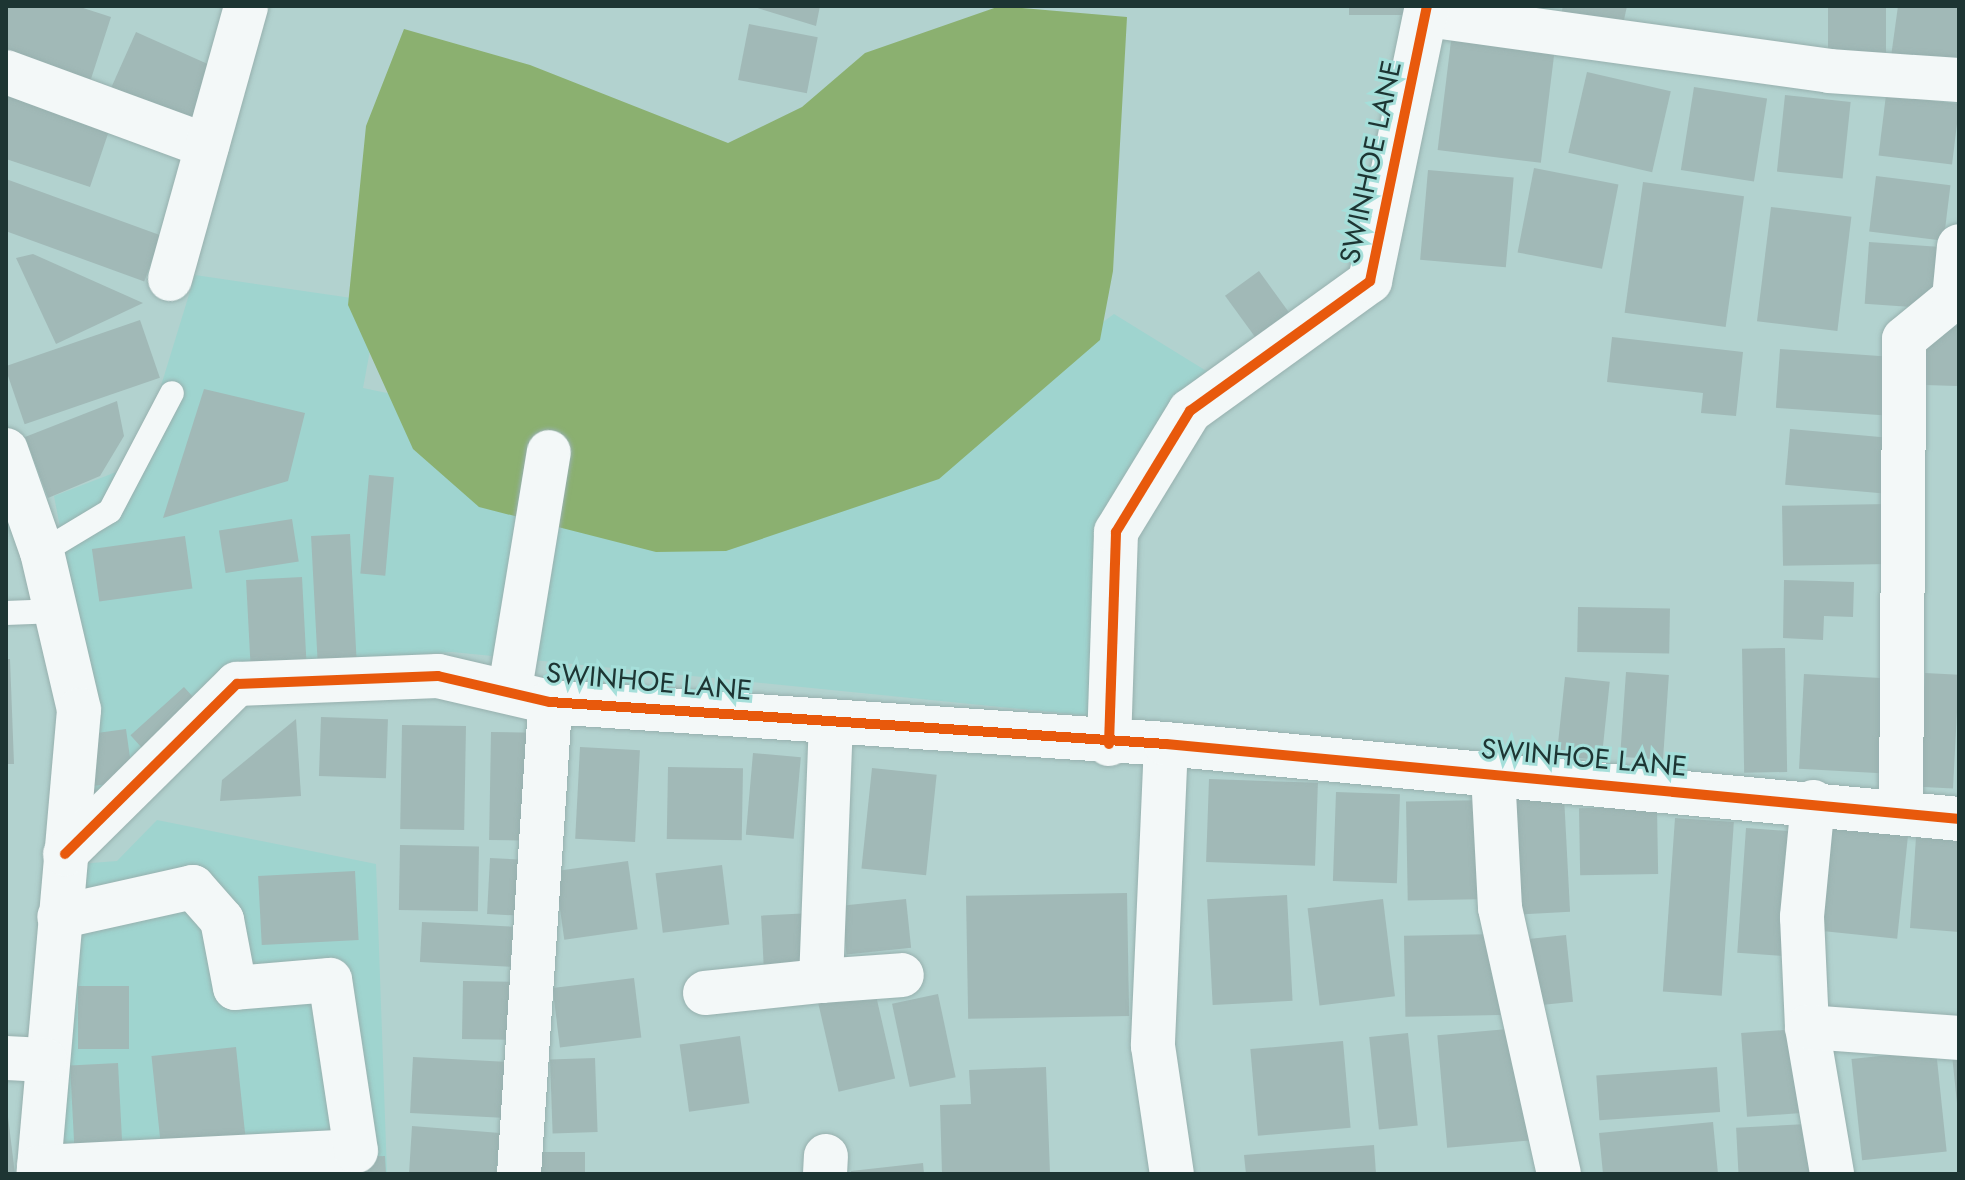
<!DOCTYPE html>
<style>
body{margin:0}
#map{position:relative;width:1965px;height:1180px;overflow:hidden;background:#b2d2cf;font-family:Jost,sans-serif}
div>[style]{position:absolute}
.built>*{inset:0;background:#9fd4cf}
.water>*{inset:0;background:#8bb070}
.building>*{inset:0;background:#a1b9b7;transform-origin:0 0}
.roads{filter:drop-shadow(0 0 2px #97b0ae) drop-shadow(0 0 2px #97b0ae)}
.service>*{height:24px;margin:-12px;padding:0 12px;transform-origin:12px;border-radius:12px;background:#f3f8f8}
.minor>*{height:44px;margin:-22px;padding:0 22px;transform-origin:22px;border-radius:22px;background:#f3f8f8}
.cycleway>*{height:10px;margin:-5px;padding:0 5px;transform-origin:5px;border-radius:5px;background:#e8590c}
span{translate:-50% -50%;white-space:nowrap;text-align:center;line-height:1.15;-webkit-text-stroke:6px #a5dfda;paint-order:stroke}
.street-label{font-size:28px;color:#1d3533}
.frame{position:absolute;inset:0;border:8px solid #1d3533;pointer-events:none}
</style>
<div id="map">
<div class="built">
<div style="clip-path:polygon(195px 275px,379px 302px,363px 388px,497px 416px,959px 426px,1114px 314px,1208px 372px,1116px 506px,1111px 718px,452px 652px,243px 666px,108px 808px,74px 811px,89px 675px,54px 496px,137px 464px)"></div>
<div style="clip-path:polygon(157px 820px,376px 864px,387px 1174px,48px 1174px,66px 865px,117px 861px)"></div>
</div>
<div class="water">
<div style="clip-path:polygon(1000px 6px,1127px 17px,1113px 271px,1100px 340px,939px 479px,726px 551px,656px 552px,479px 507px,413px 449px,348px 305px,366px 126px,404px 29px,530px 65px,728px 143px,802px 107px,865px 53px)"></div>
</div>
<div class="building">
<div style="clip-path:polygon(6px 6px,77px 6px,111px 17px,90px 82px,6px 54px)"></div>
<div style="clip-path:polygon(751px 6px,820px 6px,816px 26px)"></div>
<div style="left:1349px;top:6px;width:60px;height:9px"></div>
<div style="clip-path:polygon(1563px 6px,1627px 6px,1621px 34px,1560px 19px)"></div>
<div style="left:1828px;top:6px;width:58px;height:53px"></div>
<div style="clip-path:polygon(1898px 6px,1959px 6px,1956px 73px,1890px 64px)"></div>
<div style="left:749px;top:24px;width:70px;height:57px;rotate:11deg"></div>
<div style="left:136px;top:32px;width:92px;height:63px;rotate:24deg"></div>
<div style="left:1452px;top:33px;width:104px;height:118px;rotate:7deg"></div>
<div style="left:1587px;top:72px;width:86px;height:83px;rotate:13deg"></div>
<div style="clip-path:polygon(6px 84px,113px 119px,90px 187px,6px 159px)"></div>
<div style="left:1694px;top:87px;width:74px;height:84px;rotate:9deg"></div>
<div style="left:1785px;top:95px;width:66px;height:77px;rotate:6deg"></div>
<div style="left:1886px;top:95px;width:74px;height:61px;rotate:7deg"></div>
<div style="left:1534px;top:168px;width:86px;height:86px;rotate:11deg"></div>
<div style="left:1428px;top:170px;width:86px;height:90px;rotate:5deg"></div>
<div style="left:1876px;top:176px;width:75px;height:56px;rotate:7deg"></div>
<div style="left:6px;top:179px;width:165px;height:49px;rotate:20deg"></div>
<div style="left:1643px;top:182px;width:102px;height:132px;rotate:8deg"></div>
<div style="left:1771px;top:207px;width:81px;height:115px;rotate:7deg"></div>
<div style="left:1869px;top:242px;width:72px;height:62px;rotate:4deg"></div>
<div style="clip-path:polygon(33px 254px,143px 303px,56px 344px,16px 258px)"></div>
<div style="left:1259px;top:271px;width:58px;height:42px;rotate:54deg"></div>
<div style="left:140px;top:320px;width:61px;height:143px;rotate:71deg"></div>
<div style="left:1927px;top:325px;width:32px;height:60px;rotate:2deg"></div>
<div style="clip-path:polygon(1612px 337px,1743px 352px,1736px 416px,1701px 413px,1703px 393px,1607px 382px)"></div>
<div style="left:1780px;top:349px;width:107px;height:59px;rotate:4deg"></div>
<div style="clip-path:polygon(204px 389px,305px 413px,288px 481px,163px 518px)"></div>
<div style="clip-path:polygon(117px 401px,124px 436px,100px 476px,48px 498px,25px 437px)"></div>
<div style="left:1790px;top:429px;width:102px;height:56px;rotate:5deg"></div>
<div style="left:369px;top:475px;width:25px;height:99px;rotate:5deg"></div>
<div style="left:1888px;top:504px;width:60px;height:106px;rotate:89deg"></div>
<div style="left:292px;top:519px;width:43px;height:74px;rotate:81deg"></div>
<div style="left:350px;top:534px;width:128px;height:39px;rotate:87deg"></div>
<div style="left:185px;top:536px;width:53px;height:94px;rotate:82deg"></div>
<div style="left:302px;top:577px;width:83px;height:56px;rotate:87deg"></div>
<div style="clip-path:polygon(1784px 580px,1854px 582px,1853px 617px,1824px 616px,1823px 640px,1783px 638px)"></div>
<div style="left:1578px;top:607px;width:92px;height:45px;rotate:1deg"></div>
<div style="left:1785px;top:648px;width:124px;height:43px;rotate:89deg"></div>
<div style="clip-path:polygon(6px 659px,10px 659px,14px 764px,6px 764px)"></div>
<div style="left:1626px;top:672px;width:43px;height:85px;rotate:4deg"></div>
<div style="left:1925px;top:673px;width:34px;height:114px;rotate:3deg"></div>
<div style="left:1804px;top:674px;width:82px;height:95px;rotate:3deg"></div>
<div style="left:1565px;top:677px;width:45px;height:79px;rotate:6deg"></div>
<div style="left:184px;top:687px;width:30px;height:72px;rotate:48deg"></div>
<div style="left:321px;top:717px;width:67px;height:59px;rotate:2deg"></div>
<div style="clip-path:polygon(296px 719px,301px 796px,220px 801px,222px 780px)"></div>
<div style="left:402px;top:725px;width:64px;height:104px;rotate:1deg"></div>
<div style="left:126px;top:729px;width:52px;height:42px;rotate:82deg"></div>
<div style="left:491px;top:732px;width:44px;height:108px;rotate:1deg"></div>
<div style="left:580px;top:747px;width:60px;height:92px;rotate:3deg"></div>
<div style="left:753px;top:753px;width:48px;height:82px;rotate:5deg"></div>
<div style="left:668px;top:767px;width:75px;height:72px;rotate:1deg"></div>
<div style="left:872px;top:768px;width:65px;height:101px;rotate:6deg"></div>
<div style="left:1209px;top:779px;width:109px;height:83px;rotate:2deg"></div>
<div style="left:1336px;top:792px;width:64px;height:89px;rotate:2deg"></div>
<div style="left:1564px;top:796px;width:116px;height:48px;rotate:87deg"></div>
<div style="left:1489px;top:800px;width:99px;height:83px;rotate:89deg"></div>
<div style="left:1657px;top:807px;width:67px;height:78px;rotate:89deg"></div>
<div style="left:1675px;top:818px;width:59px;height:174px;rotate:4deg"></div>
<div style="left:1829px;top:822px;width:80px;height:109px;rotate:6deg"></div>
<div style="left:1746px;top:828px;width:53px;height:125px;rotate:4deg"></div>
<div style="clip-path:polygon(1916px 837px,1959px 841px,1959px 932px,1910px 928px)"></div>
<div style="left:400px;top:845px;width:79px;height:65px;rotate:1deg"></div>
<div style="left:490px;top:858px;width:35px;height:56px;rotate:3deg"></div>
<div style="left:628px;top:861px;width:69px;height:74px;rotate:82deg"></div>
<div style="left:722px;top:865px;width:60px;height:67px;rotate:83deg"></div>
<div style="left:355px;top:871px;width:69px;height:97px;rotate:87deg"></div>
<div style="left:1127px;top:893px;width:123px;height:161px;rotate:89deg"></div>
<div style="left:1287px;top:895px;width:106px;height:80px;rotate:87deg"></div>
<div style="left:906px;top:899px;width:49px;height:65px;rotate:84deg"></div>
<div style="left:1383px;top:899px;width:98px;height:76px;rotate:83deg"></div>
<div style="left:812px;top:913px;width:58px;height:51px;rotate:87deg"></div>
<div style="left:422px;top:922px;width:91px;height:40px;rotate:3deg"></div>
<div style="left:1499px;top:934px;width:81px;height:95px;rotate:89deg"></div>
<div style="left:1566px;top:935px;width:67px;height:44px;rotate:84deg"></div>
<div style="left:634px;top:978px;width:60px;height:82px;rotate:83deg"></div>
<div style="left:463px;top:981px;width:55px;height:58px;rotate:1deg"></div>
<div style="left:78px;top:986px;width:51px;height:63px"></div>
<div style="left:874px;top:987px;width:94px;height:58px;rotate:77deg"></div>
<div style="left:938px;top:994px;width:85px;height:47px;rotate:78deg"></div>
<div style="left:1519px;top:1028px;width:113px;height:82px;rotate:85deg"></div>
<div style="left:1799px;top:1029px;width:84px;height:58px;rotate:86deg"></div>
<div style="left:1408px;top:1033px;width:93px;height:39px;rotate:84deg"></div>
<div style="left:740px;top:1036px;width:68px;height:61px;rotate:82deg"></div>
<div style="left:1343px;top:1041px;width:87px;height:93px;rotate:85deg"></div>
<div style="left:236px;top:1047px;width:91px;height:85px;rotate:84deg"></div>
<div style="left:1936px;top:1050px;width:102px;height:85px;rotate:84deg"></div>
<div style="clip-path:polygon(1952px 1055px,1959px 1055px,1959px 1103px,1957px 1103px)"></div>
<div style="left:413px;top:1057px;width:96px;height:56px;rotate:3deg"></div>
<div style="left:595px;top:1058px;width:74px;height:45px;rotate:88deg"></div>
<div style="left:118px;top:1063px;width:91px;height:48px;rotate:87deg"></div>
<div style="clip-path:polygon(1046px 1067px,1050px 1173px,942px 1174px,940px 1105px,971px 1104px,969px 1070px)"></div>
<div style="left:1717px;top:1067px;width:45px;height:121px;rotate:86deg"></div>
<div style="clip-path:polygon(8px 1117px,15px 1174px,6px 1174px)"></div>
<div style="clip-path:polygon(1713px 1122px,1718px 1174px,1603px 1174px,1599px 1133px)"></div>
<div style="left:1807px;top:1124px;width:50px;height:71px;rotate:87deg"></div>
<div style="clip-path:polygon(412px 1126px,500px 1133px,496px 1174px,409px 1174px)"></div>
<div style="clip-path:polygon(1374px 1145px,1376px 1174px,1246px 1174px,1244px 1155px)"></div>
<div style="left:540px;top:1152px;width:45px;height:22px"></div>
<div style="clip-path:polygon(385px 1156px,386px 1174px,299px 1174px,299px 1159px)"></div>
<div style="clip-path:polygon(923px 1163px,924px 1174px,852px 1174px,851px 1171px)"></div>
</div>
<div class="roads">
<div class="service">
<div style="left:42px;top:552px;width:79px;rotate:-31.1deg"></div>
<div style="left:110px;top:511px;width:133px;rotate:-62.3deg"></div>
<div style="left:6px;top:613px;width:51px;rotate:-2.2deg"></div>
</div>
<div class="minor">
<div style="left:1427px;top:15px;width:406px;rotate:7.9deg"></div>
<div style="left:1829px;top:71px;width:130px;rotate:4deg"></div>
<div style="left:6px;top:72px;width:214px;rotate:20.2deg"></div>
<div style="left:170px;top:279px;width:283px;rotate:-74.4deg"></div>
<div style="left:6px;top:450px;width:108px;rotate:70.6deg"></div>
<div style="left:42px;top:552px;width:162px;rotate:76.8deg"></div>
<div style="left:79px;top:710px;width:466px;rotate:95deg"></div>
<div style="left:510px;top:689px;width:240px;rotate:-80.7deg"></div>
<div style="left:1109px;top:744px;width:212px;rotate:-88.1deg"></div>
<div style="left:1116px;top:532px;width:142px;rotate:-58.6deg"></div>
<div style="left:1190px;top:411px;width:222px;rotate:-35.8deg"></div>
<div style="left:1370px;top:281px;width:281px;rotate:-78.3deg"></div>
<div style="left:1166px;top:744px;width:302px;rotate:92.5deg"></div>
<div style="left:1153px;top:1046px;width:129px;rotate:81.6deg"></div>
<div style="left:1493px;top:774px;width:134px;rotate:87deg"></div>
<div style="left:1500px;top:908px;width:272px;rotate:77.5deg"></div>
<div style="left:1813px;top:802px;width:116px;rotate:95.5deg"></div>
<div style="left:1802px;top:917px;width:110px;rotate:87.4deg"></div>
<div style="left:1807px;top:1027px;width:149px;rotate:80.3deg"></div>
<div style="left:1901px;top:810px;width:471px;rotate:-89.6deg"></div>
<div style="left:1904px;top:339px;width:65px;rotate:-39.4deg"></div>
<div style="left:1954px;top:298px;width:52px;rotate:-84.5deg"></div>
<div style="left:65px;top:854px;width:242px;rotate:-44.7deg"></div>
<div style="left:237px;top:684px;width:201px;rotate:-2.3deg"></div>
<div style="left:438px;top:676px;width:115px;rotate:13.1deg"></div>
<div style="left:550px;top:702px;width:617px;rotate:3.9deg"></div>
<div style="left:1166px;top:744px;width:797px;rotate:5.4deg"></div>
<div style="left:821px;top:981px;width:81px;rotate:-4.2deg"></div>
<div style="left:705px;top:993px;width:117px;rotate:-5.9deg"></div>
<div style="left:821px;top:981px;width:260px;rotate:-87.8deg"></div>
<div style="left:1807px;top:1027px;width:152px;rotate:4.1deg"></div>
<div style="left:6px;top:1058px;width:39px;rotate:3deg"></div>
<div style="left:39px;top:1167px;width:317px;rotate:-2.9deg"></div>
<div style="left:356px;top:1151px;width:173px;rotate:-98.6deg"></div>
<div style="left:330px;top:980px;width:95px;rotate:175.2deg"></div>
<div style="left:235px;top:988px;width:69px;rotate:-100.8deg"></div>
<div style="left:222px;top:920px;width:44px;rotate:-131.3deg"></div>
<div style="left:193px;top:887px;width:137px;rotate:167.4deg"></div>
<div style="left:519px;top:1174px;width:473px;rotate:-86.2deg"></div>
<div style="left:825px;top:1174px;width:18px;rotate:-87deg"></div>
</div>
</div>
<div class="cycleway">
<div style="left:1109px;top:744px;width:212px;rotate:-88.1deg"></div>
<div style="left:1116px;top:532px;width:142px;rotate:-58.6deg"></div>
<div style="left:1190px;top:411px;width:222px;rotate:-35.8deg"></div>
<div style="left:1370px;top:281px;width:281px;rotate:-78.3deg"></div>
<div style="left:65px;top:854px;width:242px;rotate:-44.7deg"></div>
<div style="left:237px;top:684px;width:201px;rotate:-2.3deg"></div>
<div style="left:438px;top:676px;width:115px;rotate:13.1deg"></div>
<div style="left:550px;top:702px;width:617px;rotate:3.9deg"></div>
<div style="left:1166px;top:744px;width:797px;rotate:5.4deg"></div>
</div>
<div class="street-label">
<span style="left:1371px;top:162px;rotate:-78deg">SWINHOE LANE</span>
<span style="left:649px;top:682px;rotate:5deg">SWINHOE LANE</span>
<span style="left:1584px;top:758px;rotate:5deg">SWINHOE LANE</span>
</div>
<div class="frame"></div>
</div>
